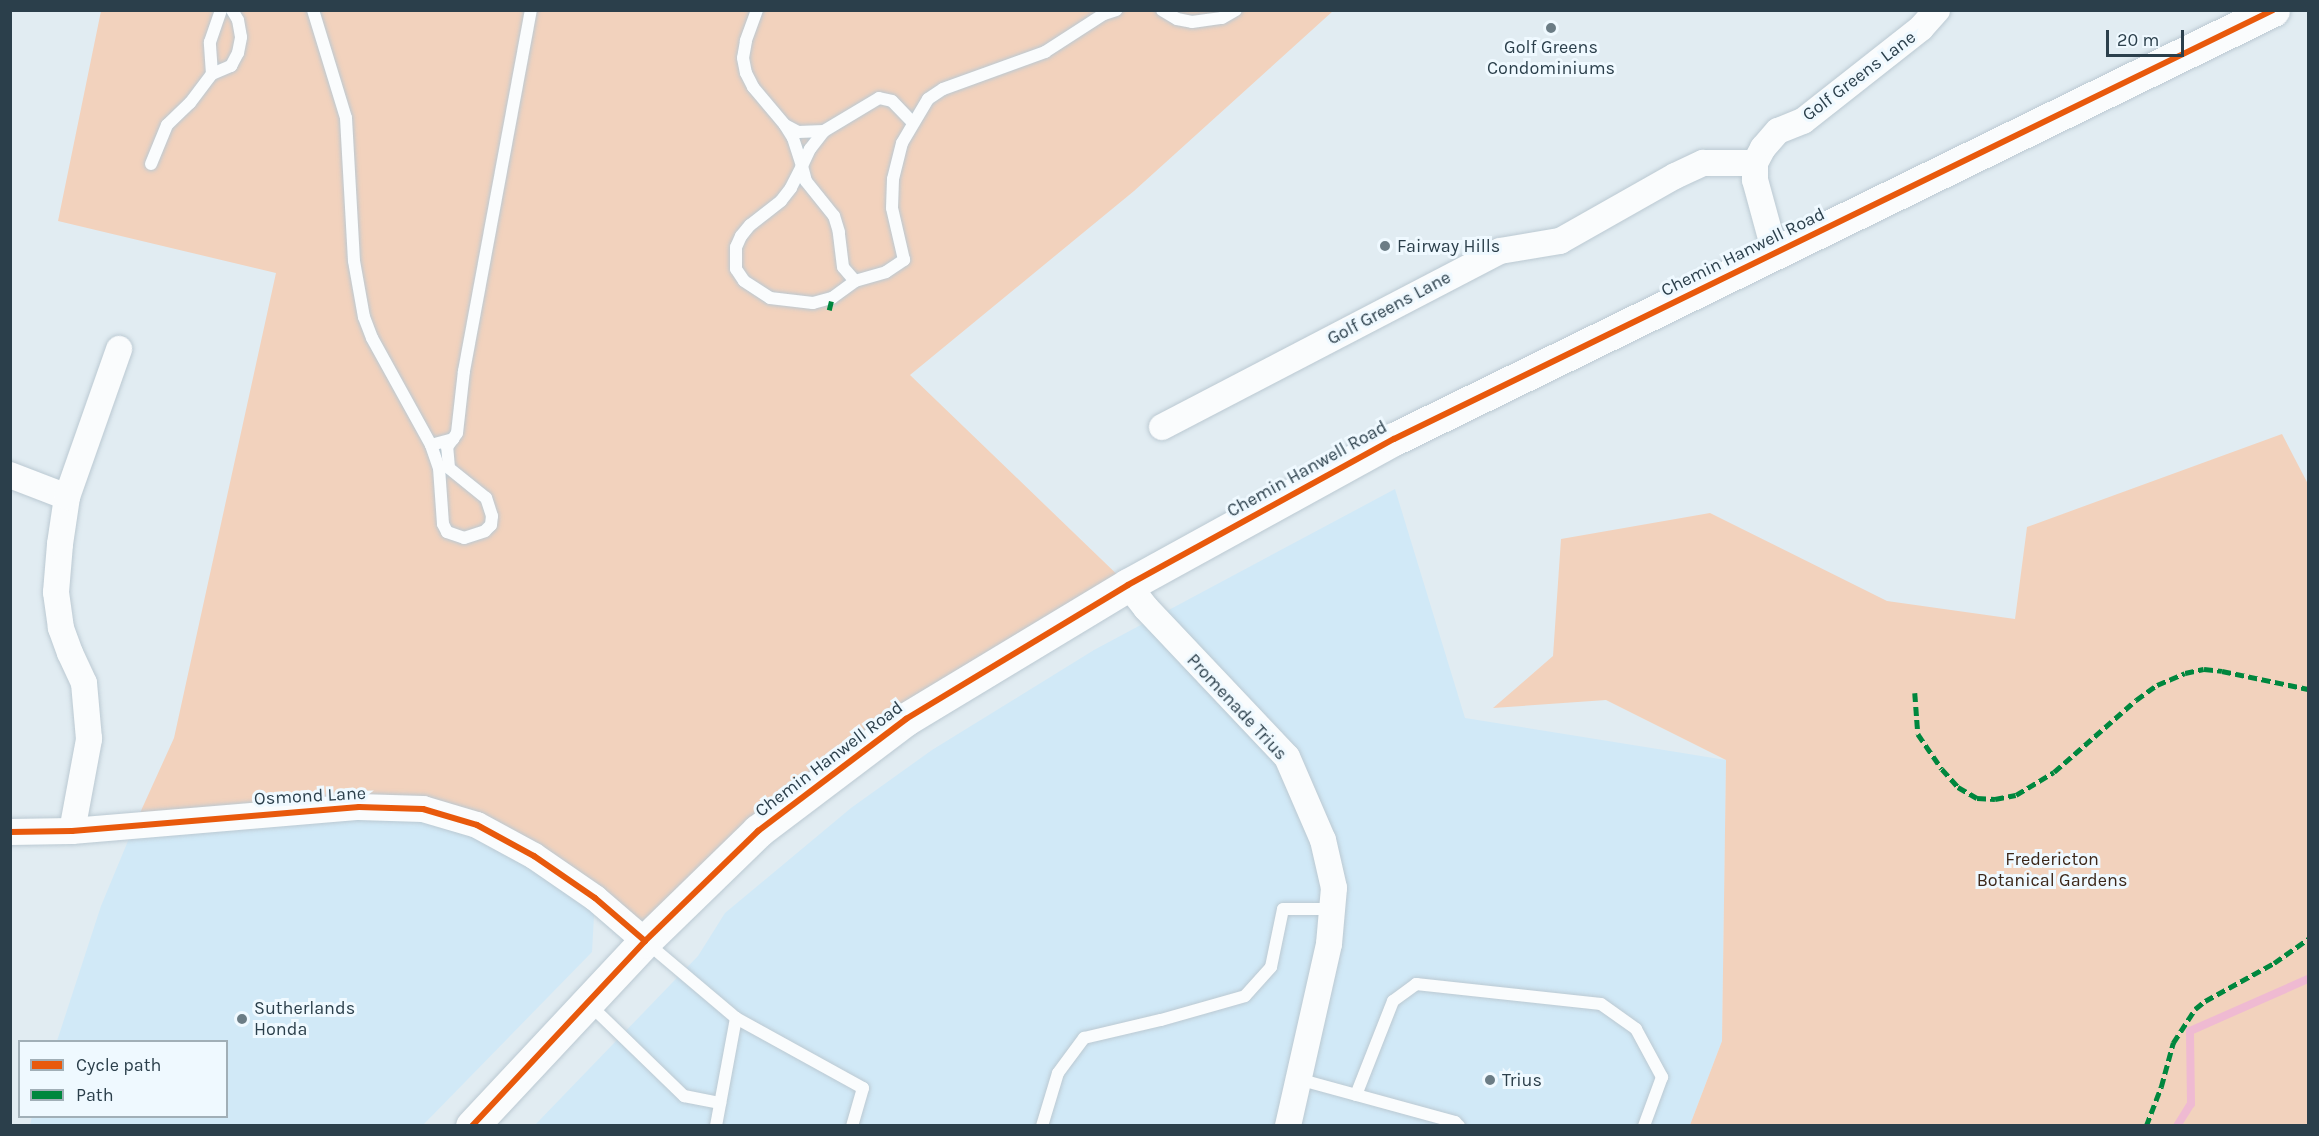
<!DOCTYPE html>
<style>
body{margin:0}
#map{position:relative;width:2319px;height:1136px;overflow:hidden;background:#e1ecf2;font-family:Karla,sans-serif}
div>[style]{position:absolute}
.built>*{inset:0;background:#d1e9f7}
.green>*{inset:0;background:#f2d2bd}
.stream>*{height:8px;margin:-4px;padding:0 4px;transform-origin:4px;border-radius:4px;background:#efbad2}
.roads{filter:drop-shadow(0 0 2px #bbc9d2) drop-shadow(0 0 2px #bbc9d2)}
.service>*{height:12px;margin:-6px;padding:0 6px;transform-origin:6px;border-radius:6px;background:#fafcfd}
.minor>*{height:26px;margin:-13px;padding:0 13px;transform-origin:13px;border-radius:13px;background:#fafcfd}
.secondary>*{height:33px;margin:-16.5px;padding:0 16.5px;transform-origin:16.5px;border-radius:16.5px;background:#fafcfd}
.quiet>*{height:4.5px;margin-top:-2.25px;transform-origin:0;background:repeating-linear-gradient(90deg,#00873e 0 9px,transparent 0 13.5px)}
.cycleway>*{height:6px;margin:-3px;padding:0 3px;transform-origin:3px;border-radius:3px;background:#e8590c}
.dots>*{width:16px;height:16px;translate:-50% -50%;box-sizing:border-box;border:3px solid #eff9ff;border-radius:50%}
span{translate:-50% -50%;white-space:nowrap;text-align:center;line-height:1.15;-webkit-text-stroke:6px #eff9ff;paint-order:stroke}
.poi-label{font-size:18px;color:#2b3f4b}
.left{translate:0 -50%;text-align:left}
.street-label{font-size:18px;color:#2b3f4b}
.park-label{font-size:18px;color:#3c2719}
.frame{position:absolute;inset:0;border:12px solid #2b3f4b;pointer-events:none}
.legend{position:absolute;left:18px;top:1040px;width:210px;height:78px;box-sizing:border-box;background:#eff9ff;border:2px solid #a1afb7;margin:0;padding:8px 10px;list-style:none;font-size:18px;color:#2b3f4b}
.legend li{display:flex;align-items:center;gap:12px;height:30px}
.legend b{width:30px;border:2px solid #a1afb7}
.scale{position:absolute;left:2106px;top:30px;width:78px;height:27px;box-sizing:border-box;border:3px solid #2b3f4b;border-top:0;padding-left:8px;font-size:18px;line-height:21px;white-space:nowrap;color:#2b3f4b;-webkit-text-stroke:4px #eff9ff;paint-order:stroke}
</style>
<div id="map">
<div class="built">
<div style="clip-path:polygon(1395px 489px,1465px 718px,1726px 760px,1722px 1041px,1690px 1125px,534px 1126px,698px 956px,725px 913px,851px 808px,932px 750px,1094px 650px)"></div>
<div style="clip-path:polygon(423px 809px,595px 898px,592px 952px,423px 1125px,30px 1126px,32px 1116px,226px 1116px,226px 1042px,57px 1041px,101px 906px,135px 824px)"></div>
</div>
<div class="green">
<div style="clip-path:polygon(101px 11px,1333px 11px,1134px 191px,910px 375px,1128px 585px,906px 719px,645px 941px,595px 898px,423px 809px,135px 824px,174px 738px,276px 273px,58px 221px)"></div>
<div style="clip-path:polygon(2282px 434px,2308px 484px,2308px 1125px,1690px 1125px,1722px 1041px,1726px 760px,1606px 700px,1493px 708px,1553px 656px,1561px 539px,1710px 513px,1887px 601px,2015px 619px,2027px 527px)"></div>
</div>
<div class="stream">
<div style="left:2177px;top:1126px;width:26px;rotate:-58deg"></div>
<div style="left:2191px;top:1104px;width:73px;rotate:-90.8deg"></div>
<div style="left:2190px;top:1031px;width:129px;rotate:-23.8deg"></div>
</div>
<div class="roads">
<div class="service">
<div style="left:313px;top:10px;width:113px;rotate:73deg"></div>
<div style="left:346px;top:118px;width:143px;rotate:86.8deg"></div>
<div style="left:354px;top:261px;width:57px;rotate:79.9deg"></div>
<div style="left:364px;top:317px;width:22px;rotate:69deg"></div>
<div style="left:372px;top:338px;width:122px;rotate:61.1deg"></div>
<div style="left:431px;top:445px;width:24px;rotate:71deg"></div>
<div style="left:439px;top:468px;width:56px;rotate:85.9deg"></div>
<div style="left:443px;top:524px;width:9px;rotate:63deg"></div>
<div style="left:447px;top:532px;width:18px;rotate:19deg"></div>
<div style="left:464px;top:538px;width:22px;rotate:-18deg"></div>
<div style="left:485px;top:531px;width:8px;rotate:-45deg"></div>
<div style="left:491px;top:525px;width:9px;rotate:-84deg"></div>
<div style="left:492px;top:516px;width:19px;rotate:-108deg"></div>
<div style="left:486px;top:498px;width:48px;rotate:-141deg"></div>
<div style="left:449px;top:468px;width:21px;rotate:-95deg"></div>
<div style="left:447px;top:447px;width:10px;rotate:-53deg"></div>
<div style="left:757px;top:10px;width:33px;rotate:110deg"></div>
<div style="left:746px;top:41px;width:17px;rotate:100deg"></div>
<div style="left:743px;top:58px;width:15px;rotate:79deg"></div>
<div style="left:746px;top:73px;width:16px;rotate:63deg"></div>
<div style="left:753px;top:87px;width:50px;rotate:49.9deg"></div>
<div style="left:785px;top:125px;width:15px;rotate:58deg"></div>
<div style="left:793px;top:138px;width:29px;rotate:72deg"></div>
<div style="left:802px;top:166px;width:25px;rotate:117deg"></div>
<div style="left:791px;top:188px;width:16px;rotate:128deg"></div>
<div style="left:781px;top:201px;width:39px;rotate:142deg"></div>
<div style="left:750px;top:225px;width:14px;rotate:129deg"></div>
<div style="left:741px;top:236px;width:12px;rotate:114deg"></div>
<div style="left:736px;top:247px;width:22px;rotate:90deg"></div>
<div style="left:736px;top:269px;width:14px;rotate:56deg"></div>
<div style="left:744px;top:281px;width:31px;rotate:33deg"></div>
<div style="left:770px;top:298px;width:43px;rotate:6.6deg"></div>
<div style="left:813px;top:303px;width:20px;rotate:-15deg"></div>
<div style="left:832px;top:298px;width:29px;rotate:-36deg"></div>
<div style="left:855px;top:281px;width:32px;rotate:-16deg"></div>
<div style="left:886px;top:272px;width:22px;rotate:-34deg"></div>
<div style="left:904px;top:260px;width:53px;rotate:-103deg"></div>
<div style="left:892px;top:208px;width:29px;rotate:-88deg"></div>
<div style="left:893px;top:179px;width:37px;rotate:-76deg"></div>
<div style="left:902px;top:143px;width:51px;rotate:-59.4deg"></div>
<div style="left:928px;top:99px;width:18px;rotate:-34deg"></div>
<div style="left:943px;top:89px;width:109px;rotate:-19.9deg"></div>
<div style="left:1045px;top:52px;width:70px;rotate:-32.8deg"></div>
<div style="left:1104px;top:14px;width:13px;rotate:-18deg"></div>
<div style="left:1162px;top:10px;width:17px;rotate:31deg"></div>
<div style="left:1177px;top:19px;width:15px;rotate:11deg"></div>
<div style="left:1192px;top:22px;width:30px;rotate:-8deg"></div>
<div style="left:1222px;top:18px;width:16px;rotate:-30deg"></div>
<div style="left:212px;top:74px;width:32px;rotate:-94deg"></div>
<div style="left:210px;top:42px;width:34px;rotate:-71deg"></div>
<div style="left:785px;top:125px;width:15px;rotate:28deg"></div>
<div style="left:798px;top:132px;width:26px;rotate:-2deg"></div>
<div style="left:151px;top:164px;width:42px;rotate:-67.7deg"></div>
<div style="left:167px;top:125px;width:32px;rotate:-44deg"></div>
<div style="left:190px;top:103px;width:36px;rotate:-53deg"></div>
<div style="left:212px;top:74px;width:21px;rotate:-23deg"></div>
<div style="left:231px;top:66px;width:15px;rotate:-62deg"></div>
<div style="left:238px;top:53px;width:16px;rotate:-79deg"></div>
<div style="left:241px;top:37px;width:17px;rotate:-100deg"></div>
<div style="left:238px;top:20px;width:12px;rotate:-121deg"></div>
<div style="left:855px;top:281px;width:18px;rotate:-131deg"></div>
<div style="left:843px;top:267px;width:35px;rotate:-97deg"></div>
<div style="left:839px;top:232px;width:17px;rotate:-107deg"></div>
<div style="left:834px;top:216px;width:45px;rotate:-128.7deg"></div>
<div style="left:806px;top:181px;width:16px;rotate:-105deg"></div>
<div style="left:802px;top:166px;width:19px;rotate:-65deg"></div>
<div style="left:810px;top:149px;width:23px;rotate:-52deg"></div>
<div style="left:824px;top:131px;width:64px;rotate:-31deg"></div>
<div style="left:879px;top:98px;width:13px;rotate:13deg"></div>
<div style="left:892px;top:101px;width:30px;rotate:46deg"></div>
<div style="left:431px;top:445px;width:23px;rotate:-15deg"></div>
<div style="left:453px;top:439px;width:7px;rotate:-56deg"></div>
<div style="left:457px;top:433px;width:62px;rotate:-83.6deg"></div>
<div style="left:464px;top:371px;width:367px;rotate:-79.5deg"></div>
<div style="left:646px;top:942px;width:118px;rotate:40.2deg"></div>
<div style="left:736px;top:1018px;width:110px;rotate:100.5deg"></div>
<div style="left:588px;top:1003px;width:134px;rotate:44.1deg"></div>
<div style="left:684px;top:1096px;width:37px;rotate:11deg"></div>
<div style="left:736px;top:1018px;width:145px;rotate:28.9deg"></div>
<div style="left:863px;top:1088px;width:40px;rotate:106deg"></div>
<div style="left:1298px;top:1079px;width:163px;rotate:15.3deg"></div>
<div style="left:1455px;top:1122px;width:6px;rotate:45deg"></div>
<div style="left:1356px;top:1095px;width:101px;rotate:-68.5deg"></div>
<div style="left:1393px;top:1001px;width:29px;rotate:-36deg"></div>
<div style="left:1416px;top:984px;width:186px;rotate:6.2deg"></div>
<div style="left:1601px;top:1004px;width:43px;rotate:35.5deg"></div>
<div style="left:1636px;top:1029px;width:55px;rotate:61.6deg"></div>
<div style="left:1662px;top:1077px;width:52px;rotate:110.2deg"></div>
<div style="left:1042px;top:1126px;width:55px;rotate:-73.2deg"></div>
<div style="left:1058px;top:1073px;width:44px;rotate:-53.4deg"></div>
<div style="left:1084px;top:1038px;width:79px;rotate:-13.2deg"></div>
<div style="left:1161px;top:1020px;width:87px;rotate:-15.9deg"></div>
<div style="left:1245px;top:996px;width:39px;rotate:-48deg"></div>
<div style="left:1271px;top:967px;width:59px;rotate:-78.3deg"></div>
<div style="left:1283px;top:909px;width:49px"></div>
</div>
<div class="minor">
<div style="left:1775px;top:253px;width:76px;rotate:-105.3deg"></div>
<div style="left:1755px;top:180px;width:17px;rotate:-90deg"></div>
<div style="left:1755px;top:163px;width:17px;rotate:-62deg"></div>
<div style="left:1763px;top:148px;width:23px;rotate:-49deg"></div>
<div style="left:1778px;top:131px;width:27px;rotate:-22deg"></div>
<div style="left:1803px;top:121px;width:150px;rotate:-38.2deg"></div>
<div style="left:1921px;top:28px;width:24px;rotate:-48deg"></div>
<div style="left:1162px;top:427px;width:381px;rotate:-27.5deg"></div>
<div style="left:1500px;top:251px;width:61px;rotate:-9.5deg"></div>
<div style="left:1560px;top:241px;width:132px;rotate:-29.5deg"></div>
<div style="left:1675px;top:176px;width:31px;rotate:-25deg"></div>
<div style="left:1703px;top:163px;width:52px"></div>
<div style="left:10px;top:475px;width:61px;rotate:21.1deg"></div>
<div style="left:1128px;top:585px;width:29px;rotate:52deg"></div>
<div style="left:1146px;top:608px;width:205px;rotate:46.6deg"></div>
<div style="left:1287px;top:757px;width:90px;rotate:66.6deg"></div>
<div style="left:1323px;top:840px;width:49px;rotate:77.1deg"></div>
<div style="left:1334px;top:888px;width:56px;rotate:95.1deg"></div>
<div style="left:1329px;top:944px;width:187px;rotate:102.7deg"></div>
<div style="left:72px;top:831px;width:94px;rotate:-79.5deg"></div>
<div style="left:89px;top:739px;width:56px;rotate:-95.1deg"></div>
<div style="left:84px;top:683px;width:33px;rotate:-115deg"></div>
<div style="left:70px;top:653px;width:27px;rotate:-110deg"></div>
<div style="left:61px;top:628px;width:36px;rotate:-98deg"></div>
<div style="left:56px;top:592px;width:48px;rotate:-85.2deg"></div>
<div style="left:60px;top:544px;width:48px;rotate:-81.5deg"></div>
<div style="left:67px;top:497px;width:157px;rotate:-70.6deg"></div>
<div style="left:10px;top:832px;width:62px;rotate:-0.9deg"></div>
<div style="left:72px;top:831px;width:288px;rotate:-4.8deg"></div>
<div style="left:359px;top:807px;width:64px;rotate:1.8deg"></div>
<div style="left:423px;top:809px;width:56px;rotate:16.5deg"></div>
<div style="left:477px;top:825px;width:65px;rotate:28.5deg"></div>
<div style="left:534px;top:856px;width:74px;rotate:34.5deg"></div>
<div style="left:595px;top:898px;width:66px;rotate:40.7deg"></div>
</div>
<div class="secondary">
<div style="left:472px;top:1126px;width:253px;rotate:-46.9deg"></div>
<div style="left:645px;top:941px;width:158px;rotate:-44.2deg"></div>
<div style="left:758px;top:831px;width:186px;rotate:-37.1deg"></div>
<div style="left:906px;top:719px;width:259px;rotate:-31.1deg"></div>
<div style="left:1128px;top:585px;width:303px;rotate:-28.8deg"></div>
<div style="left:1394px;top:439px;width:978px;rotate:-26.01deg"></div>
</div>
</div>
<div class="quiet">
<div style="left:829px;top:310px;width:12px;rotate:-76deg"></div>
<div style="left:1915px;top:693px;width:41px;rotate:85.8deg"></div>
<div style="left:1918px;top:734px;width:42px;rotate:55.6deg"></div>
<div style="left:1942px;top:769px;width:24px;rotate:48deg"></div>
<div style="left:1958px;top:787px;width:22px;rotate:30deg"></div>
<div style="left:1977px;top:798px;width:18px;rotate:3deg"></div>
<div style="left:1995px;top:799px;width:21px;rotate:-11deg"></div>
<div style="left:2016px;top:795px;width:44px;rotate:-31.2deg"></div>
<div style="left:2054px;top:772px;width:109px;rotate:-41.3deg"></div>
<div style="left:2136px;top:700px;width:26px;rotate:-36deg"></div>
<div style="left:2157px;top:685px;width:30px;rotate:-23deg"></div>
<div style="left:2185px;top:673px;width:19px;rotate:-12deg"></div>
<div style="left:2204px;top:669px;width:18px;rotate:6deg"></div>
<div style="left:2222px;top:671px;width:88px;rotate:11.8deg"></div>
<div style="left:2146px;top:1126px;width:42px;rotate:-69deg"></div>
<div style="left:2161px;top:1087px;width:46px;rotate:-74.7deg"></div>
<div style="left:2173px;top:1043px;width:40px;rotate:-57.1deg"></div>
<div style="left:2195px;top:1009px;width:13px;rotate:-39deg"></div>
<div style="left:2205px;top:1001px;width:79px;rotate:-28.8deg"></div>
<div style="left:2274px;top:963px;width:42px;rotate:-35.2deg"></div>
</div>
<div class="cycleway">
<div style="left:10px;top:832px;width:62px;rotate:-0.9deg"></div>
<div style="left:72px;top:831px;width:288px;rotate:-4.8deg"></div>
<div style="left:359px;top:807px;width:64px;rotate:1.8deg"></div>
<div style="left:423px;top:809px;width:56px;rotate:16.5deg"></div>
<div style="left:477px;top:825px;width:65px;rotate:28.5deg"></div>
<div style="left:534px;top:856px;width:74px;rotate:34.5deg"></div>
<div style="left:595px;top:898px;width:66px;rotate:40.7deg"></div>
<div style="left:472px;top:1126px;width:253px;rotate:-46.9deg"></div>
<div style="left:645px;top:941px;width:158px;rotate:-44.2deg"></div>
<div style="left:758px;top:831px;width:186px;rotate:-37.1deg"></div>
<div style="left:906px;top:719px;width:259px;rotate:-31.1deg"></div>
<div style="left:1128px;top:585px;width:303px;rotate:-28.8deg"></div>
<div style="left:1394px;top:439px;width:978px;rotate:-26.01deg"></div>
</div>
<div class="dots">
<div style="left:1551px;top:28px;background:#6b7c85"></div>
<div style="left:1385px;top:246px;background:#6b7c85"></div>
<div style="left:242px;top:1019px;background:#6b7c85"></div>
<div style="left:1490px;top:1080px;background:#6b7c85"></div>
</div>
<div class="poi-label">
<span style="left:1551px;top:58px">Golf Greens<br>Condominiums</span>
<span class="left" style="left:1397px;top:246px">Fairway Hills</span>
<span class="left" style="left:254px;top:1019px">Sutherlands<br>Honda</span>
<span class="left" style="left:1502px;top:1080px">Trius</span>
</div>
<div class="street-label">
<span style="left:1859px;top:76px;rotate:-37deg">Golf Greens Lane</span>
<span style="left:1743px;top:252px;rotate:-26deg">Chemin Hanwell Road</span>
<span style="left:1389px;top:308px;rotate:-28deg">Golf Greens Lane</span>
<span style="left:1307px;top:469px;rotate:-29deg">Chemin Hanwell Road</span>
<span style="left:1237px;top:707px;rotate:47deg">Promenade Trius</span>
<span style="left:829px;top:759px;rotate:-37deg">Chemin Hanwell Road</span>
<span style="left:310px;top:796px;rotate:-3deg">Osmond Lane</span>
</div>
<div class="park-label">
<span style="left:2052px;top:870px">Fredericton<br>Botanical Gardens</span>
</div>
<div class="frame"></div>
<ul class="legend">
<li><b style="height:8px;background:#e8590c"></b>Cycle path</li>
<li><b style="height:8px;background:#00873e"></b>Path</li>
</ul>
<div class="scale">20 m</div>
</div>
